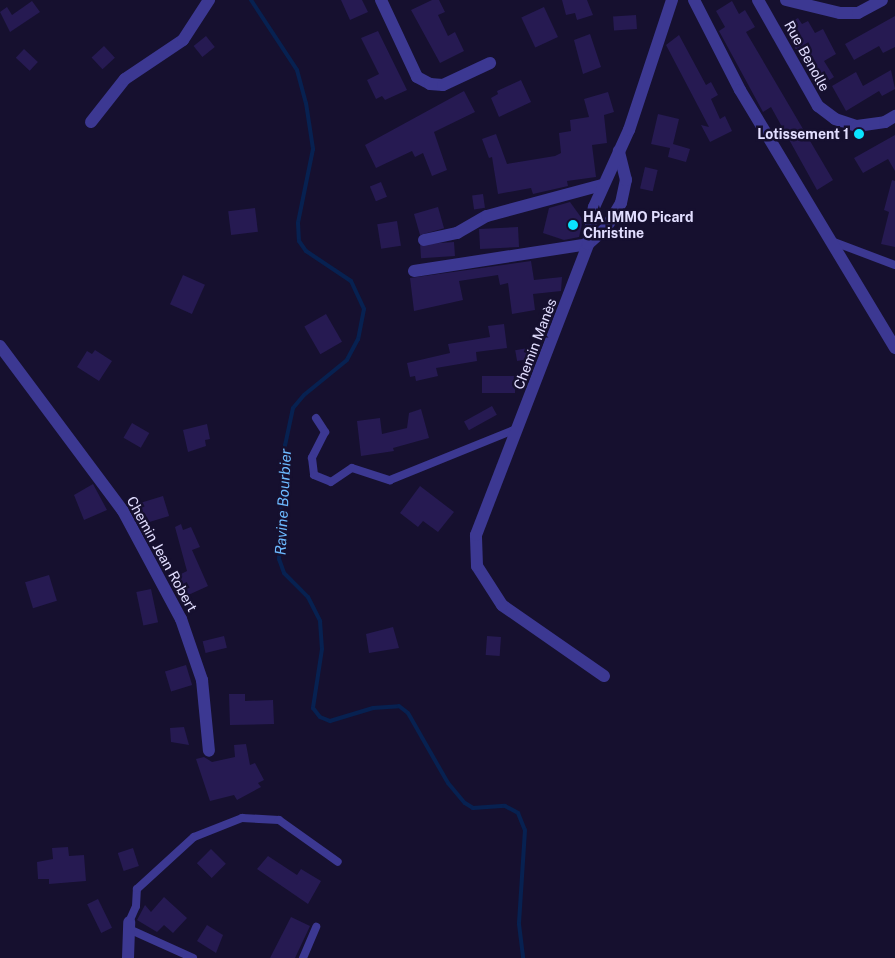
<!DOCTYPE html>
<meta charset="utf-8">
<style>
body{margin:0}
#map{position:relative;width:895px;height:958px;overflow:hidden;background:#16102f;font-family:"Public Sans",sans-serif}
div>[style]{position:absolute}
.stream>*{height:4px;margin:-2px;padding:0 2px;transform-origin:2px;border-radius:2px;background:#072151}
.building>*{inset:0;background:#261a52;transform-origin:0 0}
.lane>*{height:8px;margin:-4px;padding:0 4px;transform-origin:4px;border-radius:4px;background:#3c3892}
.street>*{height:12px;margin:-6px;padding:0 6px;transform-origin:6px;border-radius:6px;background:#3c3892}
.dots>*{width:14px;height:14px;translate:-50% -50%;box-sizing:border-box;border:2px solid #16102f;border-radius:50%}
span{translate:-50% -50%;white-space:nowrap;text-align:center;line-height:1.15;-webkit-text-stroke:5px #16102f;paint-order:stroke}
.street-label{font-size:14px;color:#e2deff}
.poi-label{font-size:14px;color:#e2deff;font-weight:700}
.right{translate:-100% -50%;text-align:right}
.left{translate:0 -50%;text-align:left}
.water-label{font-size:15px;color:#6cb9ff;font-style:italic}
</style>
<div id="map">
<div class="stream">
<div style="left:251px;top:0;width:84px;rotate:56.7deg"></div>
<div style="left:297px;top:70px;width:34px;rotate:75deg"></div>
<div style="left:306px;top:103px;width:47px;rotate:81.3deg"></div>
<div style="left:313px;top:149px;width:76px;rotate:101.5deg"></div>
<div style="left:298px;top:223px;width:18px;rotate:87deg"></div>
<div style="left:299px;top:241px;width:12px;rotate:55deg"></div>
<div style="left:306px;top:251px;width:54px;rotate:33.7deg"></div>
<div style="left:351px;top:281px;width:31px;rotate:65deg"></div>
<div style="left:364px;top:309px;width:31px;rotate:101deg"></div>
<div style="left:358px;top:339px;width:24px;rotate:118deg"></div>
<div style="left:347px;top:360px;width:55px;rotate:140.9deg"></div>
<div style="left:304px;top:395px;width:17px;rotate:130deg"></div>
<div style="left:293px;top:408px;width:38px;rotate:102deg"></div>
<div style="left:285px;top:445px;width:114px;rotate:93deg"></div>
<div style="left:279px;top:559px;width:15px;rotate:70deg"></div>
<div style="left:284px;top:573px;width:34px;rotate:45deg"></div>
<div style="left:308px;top:597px;width:27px;rotate:63deg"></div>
<div style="left:320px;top:621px;width:28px;rotate:86deg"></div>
<div style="left:322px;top:649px;width:60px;rotate:98.7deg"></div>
<div style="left:313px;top:708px;width:11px;rotate:52deg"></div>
<div style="left:320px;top:717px;width:11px;rotate:22deg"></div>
<div style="left:330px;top:721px;width:45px;rotate:-16.8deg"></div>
<div style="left:373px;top:708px;width:26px;rotate:-4deg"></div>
<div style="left:399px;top:706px;width:11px;rotate:38deg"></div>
<div style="left:408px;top:713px;width:81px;rotate:60.3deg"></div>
<div style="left:448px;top:783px;width:26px;rotate:50deg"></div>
<div style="left:465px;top:803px;width:9px;rotate:32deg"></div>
<div style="left:473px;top:808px;width:32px;rotate:-4deg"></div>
<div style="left:505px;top:806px;width:15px;rotate:28deg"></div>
<div style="left:518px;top:813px;width:18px;rotate:68deg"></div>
<div style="left:525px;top:830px;width:94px;rotate:93.7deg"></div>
<div style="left:519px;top:924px;width:34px;rotate:83deg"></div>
</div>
<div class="building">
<div style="clip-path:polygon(341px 0,362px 0,368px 12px,350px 20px)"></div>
<div style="clip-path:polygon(432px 0,439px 0,445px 12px,438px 15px,448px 36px,455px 32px,464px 51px,440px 63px,411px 10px)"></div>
<div style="clip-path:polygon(562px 0,587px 0,593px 15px,577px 20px,575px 13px,566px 15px)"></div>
<div style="clip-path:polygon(32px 1px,40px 12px,10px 32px,0 12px,7px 7px,12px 15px)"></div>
<div style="clip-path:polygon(732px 1px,739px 14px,745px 10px,755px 27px,746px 32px,833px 180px,817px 190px,771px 107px,763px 112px,719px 31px,725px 27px,716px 11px)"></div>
<div style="left:544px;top:7px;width:33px;height:25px;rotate:65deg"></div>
<div style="left:636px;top:15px;width:14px;height:23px;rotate:86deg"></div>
<div style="clip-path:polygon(895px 16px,895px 47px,883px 53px,879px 46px,854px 60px,845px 44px)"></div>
<div style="clip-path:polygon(798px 18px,802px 24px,808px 21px,815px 33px,823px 29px,836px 54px,824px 61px,834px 77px,817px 88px,783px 26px)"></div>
<div style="clip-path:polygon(378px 31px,407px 90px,385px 100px,382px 96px,376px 99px,367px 80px,379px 74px,361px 38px)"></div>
<div style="clip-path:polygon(590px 34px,601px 67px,583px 74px,574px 40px)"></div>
<div style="clip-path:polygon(679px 35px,706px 85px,711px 82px,718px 95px,711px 99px,720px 119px,725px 116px,732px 131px,710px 142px,701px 125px,709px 127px,666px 45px)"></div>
<div style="left:206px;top:36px;width:14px;height:16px;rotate:51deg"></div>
<div style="left:104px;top:46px;width:16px;height:17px;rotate:47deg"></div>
<div style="left:24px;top:49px;width:19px;height:12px;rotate:43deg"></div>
<div style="clip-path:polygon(891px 70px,895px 89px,882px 96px,879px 91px,846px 111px,832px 86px,856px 72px,863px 86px)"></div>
<div style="clip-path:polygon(521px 80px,531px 102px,499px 117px,491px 98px,498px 94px,497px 91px)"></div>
<div style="clip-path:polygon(464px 91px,475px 112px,434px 132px,447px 170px,432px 176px,423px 153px,415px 157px,412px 151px,376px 168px,365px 145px)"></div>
<div style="clip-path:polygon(608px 92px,614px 112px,604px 115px,607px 143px,592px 145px,596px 177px,567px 181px,568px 186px,533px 194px,531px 188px,498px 194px,492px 157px,489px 158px,482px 139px,496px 134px,507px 164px,555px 156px,561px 153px,559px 133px,571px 131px,570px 120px,589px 117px,584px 99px)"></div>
<div style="clip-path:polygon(658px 114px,679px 119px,673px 144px,690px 149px,686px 162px,668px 157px,670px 148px,651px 144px)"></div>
<div style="clip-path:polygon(895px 135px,895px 171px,888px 159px,863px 173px,854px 158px)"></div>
<div style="left:645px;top:167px;width:13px;height:22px;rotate:13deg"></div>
<div style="clip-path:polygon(892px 180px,895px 181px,895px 247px,881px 244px,889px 212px,884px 210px)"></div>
<div style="left:381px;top:182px;width:16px;height:12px;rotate:68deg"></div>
<div style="left:483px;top:194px;width:14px;height:11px;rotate:82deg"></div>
<div style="clip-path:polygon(570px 202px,583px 220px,579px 237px,564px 240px,543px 233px,549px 208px)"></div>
<div style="left:438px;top:207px;width:22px;height:25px;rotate:74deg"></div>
<div style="left:255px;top:208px;width:24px;height:27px;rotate:83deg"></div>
<div style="left:397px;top:221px;width:25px;height:20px;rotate:81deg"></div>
<div style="left:518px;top:227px;width:20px;height:39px;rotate:87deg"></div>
<div style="left:454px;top:242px;width:14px;height:34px;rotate:86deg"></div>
<div style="clip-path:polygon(531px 261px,534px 280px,562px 277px,561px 291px,533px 294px,535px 310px,512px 314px,508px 283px,500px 285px,498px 275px,459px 281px,463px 300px,414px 311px,410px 278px)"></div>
<div style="left:183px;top:275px;width:24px;height:32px;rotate:24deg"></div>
<div style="left:326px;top:314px;width:32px;height:25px;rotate:60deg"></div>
<div style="clip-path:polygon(504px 324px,507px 348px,476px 352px,477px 361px,436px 368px,438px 376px,416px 381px,415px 376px,410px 377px,407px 363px,450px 353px,448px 344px,490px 337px,488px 326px)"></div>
<div style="left:528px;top:348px;width:11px;height:13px;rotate:80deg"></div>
<div style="clip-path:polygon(95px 350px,112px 361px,99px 381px,77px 367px,87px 351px,92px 354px)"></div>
<div style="left:515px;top:376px;width:17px;height:33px;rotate:90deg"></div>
<div style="left:492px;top:406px;width:10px;height:32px;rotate:61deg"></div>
<div style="clip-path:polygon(421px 409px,429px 438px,393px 448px,394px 451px,361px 456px,357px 421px,380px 418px,382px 434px,407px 428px,409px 413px)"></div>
<div style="left:132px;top:423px;width:20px;height:17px;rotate:30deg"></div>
<div style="clip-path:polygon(207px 424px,210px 439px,205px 440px,206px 446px,188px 452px,183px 430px)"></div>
<div style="clip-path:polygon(93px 484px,107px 510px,84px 520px,74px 495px)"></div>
<div style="clip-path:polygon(420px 486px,454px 512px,438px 532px,423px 521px,418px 527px,400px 513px)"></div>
<div style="left:163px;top:496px;width:21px;height:24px;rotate:73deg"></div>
<div style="clip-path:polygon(181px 524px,183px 530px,191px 527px,200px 547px,192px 550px,208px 586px,186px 596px,177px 576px,187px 571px,175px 527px)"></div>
<div style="left:49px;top:575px;width:27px;height:25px;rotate:73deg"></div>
<div style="left:151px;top:589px;width:34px;height:15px;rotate:78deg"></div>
<div style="clip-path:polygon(393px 627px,399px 648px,369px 653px,366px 634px)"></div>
<div style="left:224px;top:636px;width:12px;height:22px;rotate:76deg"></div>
<div style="left:487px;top:636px;width:14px;height:19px;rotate:4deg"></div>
<div style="left:186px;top:665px;width:21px;height:22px;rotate:73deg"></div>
<div style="clip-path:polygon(229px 694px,245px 694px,245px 701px,273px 700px,274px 724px,230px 725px)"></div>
<div style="clip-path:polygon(184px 727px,189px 745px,171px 742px,170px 728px)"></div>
<div style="clip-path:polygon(246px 744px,250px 765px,255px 763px,264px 780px,258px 783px,261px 787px,237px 800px,234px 795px,210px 801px,196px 759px,204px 757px,212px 762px,235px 757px,234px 745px)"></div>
<div style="clip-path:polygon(68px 847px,69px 856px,84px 855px,86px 881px,49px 884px,49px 879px,38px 879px,37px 862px,53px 859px,52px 848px)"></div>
<div style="left:133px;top:848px;width:19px;height:16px;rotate:72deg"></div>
<div style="left:211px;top:849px;width:21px;height:20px;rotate:45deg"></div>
<div style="clip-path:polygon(268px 856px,297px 875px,301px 869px,321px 881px,308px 904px,257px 869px)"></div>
<div style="clip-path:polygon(164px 897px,187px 918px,173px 933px,164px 925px,157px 932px,137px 920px,145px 905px,151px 912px)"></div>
<div style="left:98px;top:899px;width:32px;height:12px;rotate:64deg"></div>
<div style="clip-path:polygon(291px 917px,310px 926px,295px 958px,270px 958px)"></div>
<div style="clip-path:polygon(207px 925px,223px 935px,216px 953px,197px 941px)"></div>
</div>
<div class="lane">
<div style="left:834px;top:242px;width:65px;rotate:20.7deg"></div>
<div style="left:316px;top:418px;width:17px;rotate:57deg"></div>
<div style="left:325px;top:432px;width:29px;rotate:117deg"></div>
<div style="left:312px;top:458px;width:17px;rotate:83deg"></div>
<div style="left:314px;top:475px;width:18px;rotate:22deg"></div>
<div style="left:331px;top:482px;width:25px;rotate:-34deg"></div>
<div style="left:352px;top:468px;width:40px;rotate:18deg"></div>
<div style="left:390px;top:480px;width:136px;rotate:-22deg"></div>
<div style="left:129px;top:922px;width:17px;rotate:-66deg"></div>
<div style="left:136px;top:906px;width:17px;rotate:-87deg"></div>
<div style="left:137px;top:889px;width:77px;rotate:-42.4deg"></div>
<div style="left:194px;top:837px;width:52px;rotate:-21.6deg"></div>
<div style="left:242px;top:818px;width:37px;rotate:3deg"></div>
<div style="left:279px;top:820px;width:72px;rotate:35.4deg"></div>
<div style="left:131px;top:930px;width:68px;rotate:24.3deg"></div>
<div style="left:303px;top:958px;width:34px;rotate:-67deg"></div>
</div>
<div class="street">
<div style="left:381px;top:0;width:85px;rotate:64.9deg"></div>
<div style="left:417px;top:77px;width:15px;rotate:28deg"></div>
<div style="left:430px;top:84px;width:13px;rotate:4deg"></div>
<div style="left:443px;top:85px;width:52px;rotate:-25.1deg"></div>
<div style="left:694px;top:0;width:101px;rotate:62.9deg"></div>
<div style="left:740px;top:90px;width:301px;rotate:59deg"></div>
<div style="left:758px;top:0;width:122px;rotate:60.5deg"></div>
<div style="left:818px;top:106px;width:21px;rotate:37deg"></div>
<div style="left:835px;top:119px;width:23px;rotate:18deg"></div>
<div style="left:857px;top:126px;width:28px;rotate:-8deg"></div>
<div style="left:885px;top:122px;width:12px;rotate:-31deg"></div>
<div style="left:786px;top:0;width:56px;rotate:13.5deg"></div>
<div style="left:840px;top:13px;width:18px"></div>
<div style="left:858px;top:13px;width:27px;rotate:-28deg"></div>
<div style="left:91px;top:122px;width:55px;rotate:-51.7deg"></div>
<div style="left:125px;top:79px;width:70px;rotate:-33.9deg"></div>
<div style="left:183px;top:40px;width:48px;rotate:-57deg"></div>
<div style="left:424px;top:240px;width:34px;rotate:-12deg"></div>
<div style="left:457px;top:233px;width:34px;rotate:-30deg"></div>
<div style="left:487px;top:216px;width:119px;rotate:-15.1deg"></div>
<div style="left:414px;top:271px;width:176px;rotate:-8.8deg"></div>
<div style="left:588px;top:244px;width:24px;rotate:-42deg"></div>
<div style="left:606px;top:228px;width:29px;rotate:-59deg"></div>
<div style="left:621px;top:203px;width:24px;rotate:-78deg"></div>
<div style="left:626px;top:180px;width:30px;rotate:-104deg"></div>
<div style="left:0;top:346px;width:206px;rotate:53.3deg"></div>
<div style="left:123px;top:511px;width:123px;rotate:61.8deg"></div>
<div style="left:181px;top:619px;width:65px;rotate:71deg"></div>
<div style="left:202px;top:680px;width:71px;rotate:84.4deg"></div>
<div style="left:604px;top:676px;width:124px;rotate:-145.2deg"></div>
<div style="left:502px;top:605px;width:46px;rotate:-122.7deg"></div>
<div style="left:477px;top:566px;width:31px;rotate:-92deg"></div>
<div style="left:476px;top:535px;width:312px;rotate:-68.9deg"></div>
<div style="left:588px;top:244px;width:37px;rotate:-81deg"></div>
<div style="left:594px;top:207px;width:85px;rotate:-65.6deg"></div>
<div style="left:629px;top:130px;width:137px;rotate:-71.7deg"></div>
<div style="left:128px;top:958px;width:36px;rotate:-88deg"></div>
</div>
<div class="dots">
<div style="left:859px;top:134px;background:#0ae4ff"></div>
<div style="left:573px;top:225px;background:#0ae4ff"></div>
</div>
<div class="street-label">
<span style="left:807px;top:56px;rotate:61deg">Rue Benolle</span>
<span style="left:535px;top:344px;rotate:-69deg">Chemin Manès</span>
<span style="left:162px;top:554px;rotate:61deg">Chemin Jean Robert</span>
</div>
<div class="poi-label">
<span class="right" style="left:849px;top:134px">Lotissement 1</span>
<span class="left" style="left:583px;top:225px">HA IMMO Picard<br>Christine</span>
</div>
<div class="water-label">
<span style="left:283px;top:502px;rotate:-87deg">Ravine Bourbier</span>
</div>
</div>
